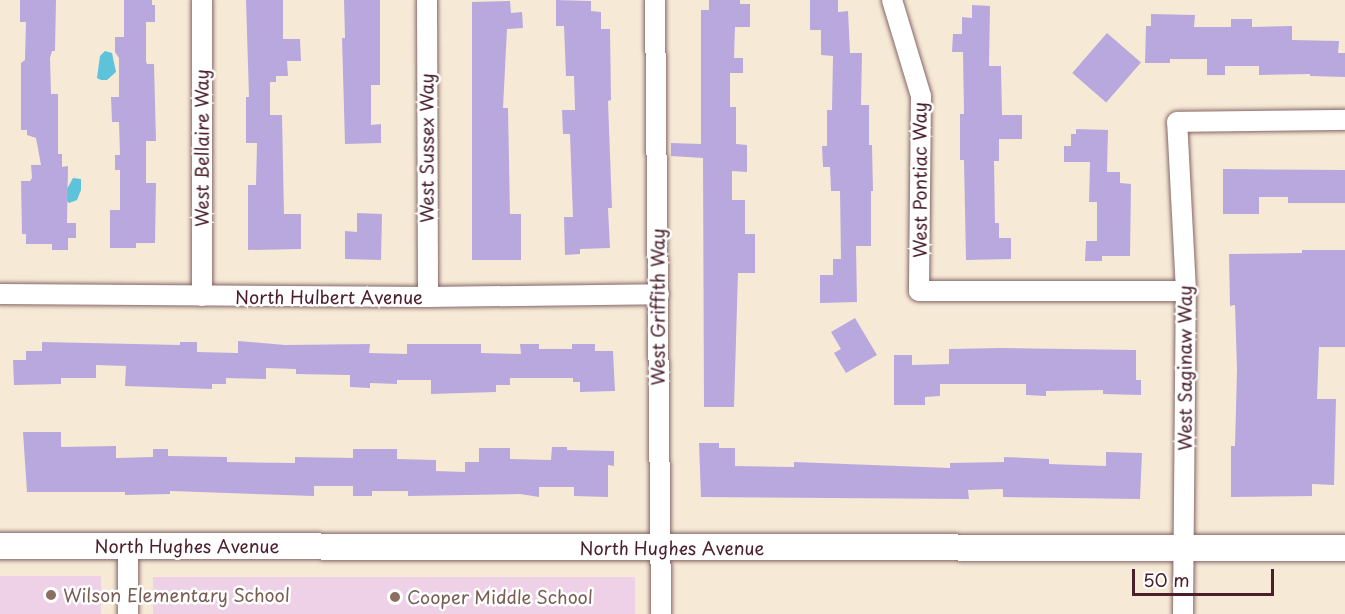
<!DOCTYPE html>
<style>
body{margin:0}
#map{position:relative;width:1345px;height:614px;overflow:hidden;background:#f6ead6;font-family:"Playpen Sans",sans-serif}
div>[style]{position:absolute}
.built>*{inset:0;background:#eed0e7;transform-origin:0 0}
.water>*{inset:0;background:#5dc3db}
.building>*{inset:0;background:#b9a8dd;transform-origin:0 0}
.roads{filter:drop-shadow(0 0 2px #866667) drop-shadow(0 0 2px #866667)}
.minor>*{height:20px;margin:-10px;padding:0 10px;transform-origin:10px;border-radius:10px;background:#fff}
.tertiary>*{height:26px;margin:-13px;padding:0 13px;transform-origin:13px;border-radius:13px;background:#fff}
.dots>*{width:16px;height:16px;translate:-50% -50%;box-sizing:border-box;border:3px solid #fff;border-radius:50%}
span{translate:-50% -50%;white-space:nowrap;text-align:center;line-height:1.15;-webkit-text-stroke:5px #fff;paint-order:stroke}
.street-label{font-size:18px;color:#4a1f2b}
.education-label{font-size:18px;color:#785e54}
.left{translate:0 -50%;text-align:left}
.scale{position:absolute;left:1132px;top:569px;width:142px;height:27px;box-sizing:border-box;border:3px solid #4a1f2b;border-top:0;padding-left:8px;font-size:18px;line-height:21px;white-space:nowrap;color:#4a1f2b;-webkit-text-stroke:4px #fff;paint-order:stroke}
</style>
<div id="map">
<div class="built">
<div style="left:0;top:576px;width:101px;height:38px"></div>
<div style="left:153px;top:577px;width:482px;height:37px"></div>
</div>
<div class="water">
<div style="clip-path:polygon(105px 51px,112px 53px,116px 72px,107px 80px,101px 80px,97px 78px,100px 56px)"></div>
<div style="clip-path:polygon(73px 178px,81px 179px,81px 190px,77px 200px,69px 203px,65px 199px,66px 191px)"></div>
</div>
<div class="building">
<div style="clip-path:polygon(20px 0,56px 0,55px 51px,52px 51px,50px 58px,51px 94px,58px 94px,58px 154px,62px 154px,62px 167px,68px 166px,67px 223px,76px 223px,76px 238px,68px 238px,68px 250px,52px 250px,52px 244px,26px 244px,26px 234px,22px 234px,21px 181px,30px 181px,32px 178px,31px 165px,41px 165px,36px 138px,27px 135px,27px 130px,21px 130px,21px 63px,25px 60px,26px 22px,20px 22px)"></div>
<div style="clip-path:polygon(124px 0,152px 0,152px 5px,155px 5px,155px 22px,146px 22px,146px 61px,147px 64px,154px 64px,156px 141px,146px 141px,146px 183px,156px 183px,155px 243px,136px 243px,136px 248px,110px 248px,110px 210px,120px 210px,120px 170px,115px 170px,115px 155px,120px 155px,119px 122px,112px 122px,111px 97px,119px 97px,119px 58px,115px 52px,115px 37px,124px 37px)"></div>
<div style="clip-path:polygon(246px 0,283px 0,283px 39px,300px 39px,301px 61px,287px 61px,288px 76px,276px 76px,276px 82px,270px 82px,270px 115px,282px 115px,284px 214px,301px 214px,301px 249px,248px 250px,248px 185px,256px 185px,257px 143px,246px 143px,246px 97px,249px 97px)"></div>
<div style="clip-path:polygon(344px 0,380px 0,380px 85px,371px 85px,371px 125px,381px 124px,381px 143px,345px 144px,342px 38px,345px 38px)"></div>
<div style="clip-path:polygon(556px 0,591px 1px,591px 11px,601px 12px,601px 29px,610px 29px,611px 100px,608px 101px,612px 208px,608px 208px,610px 248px,580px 249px,580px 254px,565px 255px,564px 217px,573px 217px,570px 134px,563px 134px,562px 110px,575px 110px,574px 76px,566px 76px,564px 26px,556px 26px)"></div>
<div style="clip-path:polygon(709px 0,740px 0,740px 4px,750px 4px,750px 27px,735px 27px,734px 58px,743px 58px,743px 73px,730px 73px,730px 107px,736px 107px,736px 144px,747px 145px,747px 172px,732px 171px,732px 200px,745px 200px,745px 234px,755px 234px,755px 273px,738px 273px,734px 407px,704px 407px,703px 158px,671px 156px,671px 143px,701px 144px,701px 10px,709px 10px)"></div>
<div style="clip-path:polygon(810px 0,838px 0,838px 12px,848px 11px,850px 53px,862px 53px,861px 105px,869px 105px,869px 145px,872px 145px,873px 191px,871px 191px,871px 246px,856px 246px,857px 302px,820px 303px,820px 275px,833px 275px,833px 259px,841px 259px,840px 191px,831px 191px,830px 167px,823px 167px,822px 146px,827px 146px,827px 110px,832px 110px,833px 56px,821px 55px,821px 30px,810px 30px)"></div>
<div style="clip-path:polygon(510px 1px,511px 13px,522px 12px,523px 28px,507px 29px,503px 108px,508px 108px,510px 214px,521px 214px,521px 260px,472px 260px,472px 2px)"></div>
<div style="clip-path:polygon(972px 5px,990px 6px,989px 66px,1001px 66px,1002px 115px,1022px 115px,1022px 139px,999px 139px,999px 161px,994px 161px,995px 223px,999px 223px,999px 238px,1011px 238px,1011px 259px,966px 260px,964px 160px,960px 160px,960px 114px,964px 114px,963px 52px,952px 52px,953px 34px,962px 34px,962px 17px,972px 18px)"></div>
<div style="clip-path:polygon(1151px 14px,1195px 15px,1194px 27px,1231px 27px,1231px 19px,1252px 19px,1252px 27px,1292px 26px,1292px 40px,1339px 41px,1338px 53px,1345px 53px,1345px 77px,1310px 76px,1310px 74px,1259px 75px,1259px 66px,1225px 66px,1225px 75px,1207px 75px,1207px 59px,1170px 59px,1170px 63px,1145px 63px,1146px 26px,1151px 26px)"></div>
<div style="left:1107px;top:33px;width:45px;height:53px;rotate:41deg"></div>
<div style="clip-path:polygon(1076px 129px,1108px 130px,1107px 172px,1120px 172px,1120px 183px,1131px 184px,1130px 256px,1102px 256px,1102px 261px,1085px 261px,1086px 241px,1097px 241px,1097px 202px,1089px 202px,1090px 162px,1064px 162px,1064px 146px,1071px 146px,1071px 134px,1076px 134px)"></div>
<div style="clip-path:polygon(1223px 169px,1345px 170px,1345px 203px,1288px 203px,1288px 197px,1259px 197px,1259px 214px,1223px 214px)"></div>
<div style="clip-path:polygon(357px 213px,382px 214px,381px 260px,345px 259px,345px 231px,357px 232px)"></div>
<div style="clip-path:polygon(1302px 250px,1345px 250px,1345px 347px,1319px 347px,1317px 399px,1336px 399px,1334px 485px,1312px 484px,1312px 496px,1231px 497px,1231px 446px,1235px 446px,1237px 370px,1235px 305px,1230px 306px,1229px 254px,1302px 253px)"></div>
<div style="clip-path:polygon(855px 318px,877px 355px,846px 373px,834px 353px,841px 349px,831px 332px)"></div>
<div style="clip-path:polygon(238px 341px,285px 345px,370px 344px,369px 353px,407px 354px,407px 344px,481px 344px,481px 353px,521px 354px,520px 344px,539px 344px,539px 349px,572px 349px,572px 344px,595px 344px,595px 351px,613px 351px,615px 391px,580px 392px,580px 382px,573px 382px,573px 378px,510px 378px,510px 385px,496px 385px,496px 392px,431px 394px,431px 380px,397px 380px,397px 384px,370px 383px,370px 388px,350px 387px,350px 375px,296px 374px,296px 369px,266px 368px,266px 379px,226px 378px,226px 384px,212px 384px,212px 389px,125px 386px,126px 366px,96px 365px,96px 378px,61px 378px,61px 384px,14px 385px,13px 360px,26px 360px,26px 351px,42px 351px,42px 342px,180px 345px,180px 342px,197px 342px,197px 352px,238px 353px)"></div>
<div style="clip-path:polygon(1001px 348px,1136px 350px,1136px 380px,1141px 380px,1141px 395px,1103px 394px,1103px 390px,1046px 391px,1046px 396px,1026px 395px,1026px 384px,940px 384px,940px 396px,925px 397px,925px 405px,894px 405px,894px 355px,912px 355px,912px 365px,949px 364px,949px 349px)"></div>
<div style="clip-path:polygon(23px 432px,61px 432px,61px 447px,116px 446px,116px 458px,153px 457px,153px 449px,168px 449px,168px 456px,227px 457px,227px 462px,295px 463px,295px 457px,353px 458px,353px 449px,397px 449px,397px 459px,436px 460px,436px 471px,465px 472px,465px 462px,479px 462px,479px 448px,510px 448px,510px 459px,551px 460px,552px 447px,567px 447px,567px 450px,614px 451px,614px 466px,608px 465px,608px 497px,574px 496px,574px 487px,539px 487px,539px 497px,520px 494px,408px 496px,408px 491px,372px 491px,372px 496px,353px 496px,353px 486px,314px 486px,314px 496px,170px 491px,170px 494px,125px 495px,125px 492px,27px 492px)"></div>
<div style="clip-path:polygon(699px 443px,719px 443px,719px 448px,735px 448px,735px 466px,794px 467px,794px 462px,950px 468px,950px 463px,1004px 462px,1004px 457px,1049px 459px,1049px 464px,1106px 466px,1106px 452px,1142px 453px,1140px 499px,1003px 497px,1003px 489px,968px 490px,969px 499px,701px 497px)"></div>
</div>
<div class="roads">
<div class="minor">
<div style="left:202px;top:0;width:296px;rotate:90deg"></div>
<div style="left:427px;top:0;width:297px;rotate:89.8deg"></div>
<div style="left:655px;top:0;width:614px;rotate:89.44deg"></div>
<div style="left:892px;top:0;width:100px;rotate:73.2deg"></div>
<div style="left:921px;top:96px;width:195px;rotate:90.6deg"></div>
<div style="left:919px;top:291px;width:267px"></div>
<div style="left:0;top:294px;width:428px;rotate:0.4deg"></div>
<div style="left:428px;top:297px;width:231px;rotate:-0.7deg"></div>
<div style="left:128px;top:545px;width:69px;rotate:90deg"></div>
<div style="left:1183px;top:614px;width:323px;rotate:-89.5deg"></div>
<div style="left:1186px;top:291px;width:169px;rotate:-93deg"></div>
<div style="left:1177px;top:122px;width:168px;rotate:-0.7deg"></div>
</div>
<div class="tertiary">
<div style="left:0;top:546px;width:1345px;rotate:0.09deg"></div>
</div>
</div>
<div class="dots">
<div style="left:51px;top:595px;background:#8d6e63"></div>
<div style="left:395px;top:597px;background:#8d6e63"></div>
</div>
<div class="street-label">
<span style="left:202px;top:148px;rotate:-90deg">West Bellaire Way</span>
<span style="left:427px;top:148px;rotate:-90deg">West Sussex Way</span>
<span style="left:920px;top:180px;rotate:-90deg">West Pontiac Way</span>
<span style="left:329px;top:297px">North Hulbert Avenue</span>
<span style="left:658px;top:307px;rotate:-90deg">West Griffith Way</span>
<span style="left:1185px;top:368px;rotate:-90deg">West Saginaw Way</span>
<span style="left:187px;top:546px">North Hughes Avenue</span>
<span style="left:672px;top:548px">North Hughes Avenue</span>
</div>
<div class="education-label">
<span class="left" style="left:63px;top:595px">Wilson Elementary School</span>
<span class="left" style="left:407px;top:597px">Cooper Middle School</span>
</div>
<div class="scale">50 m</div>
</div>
